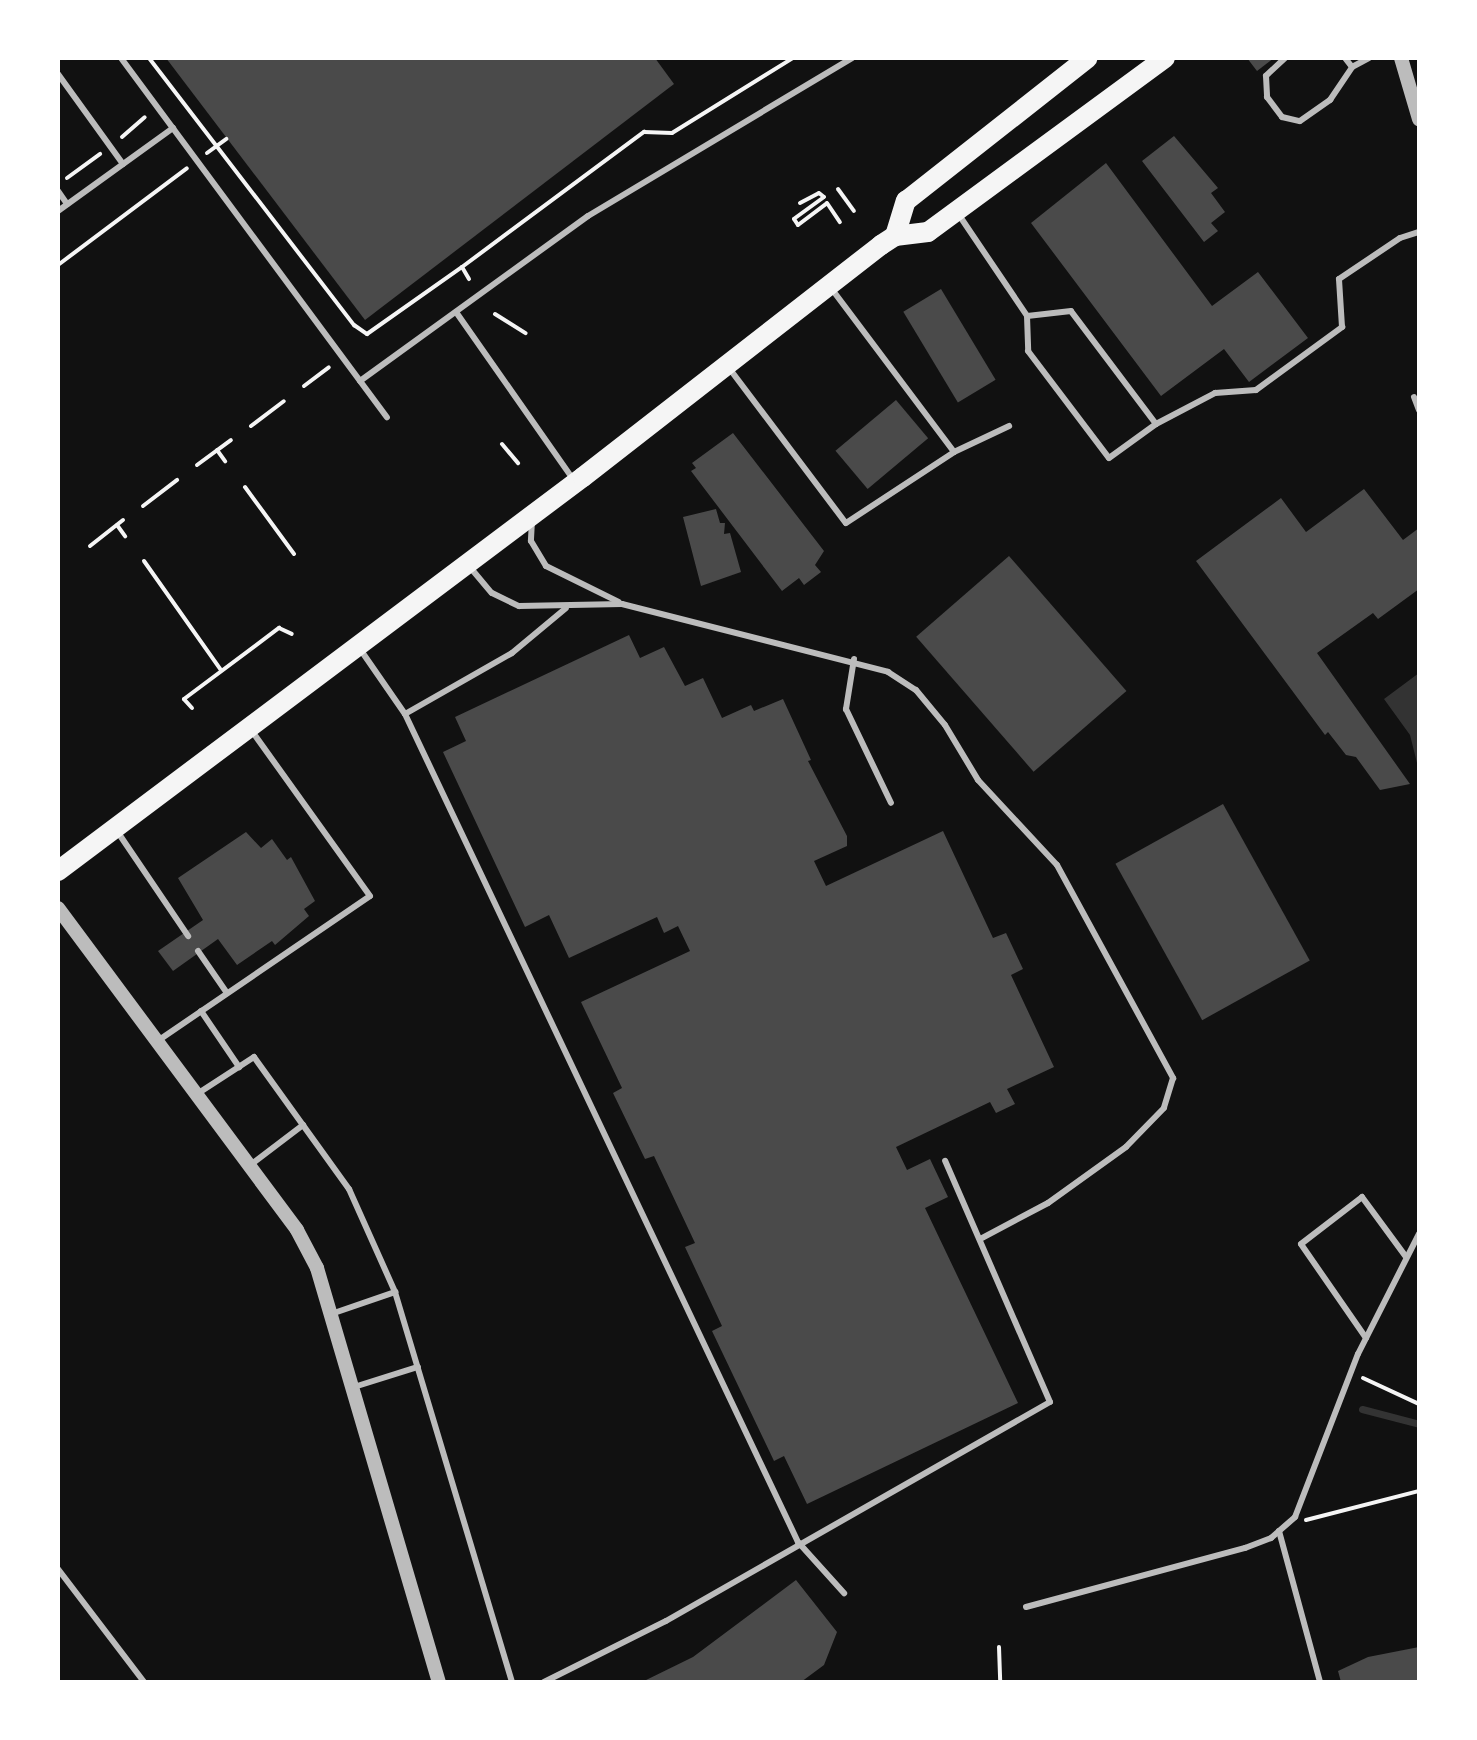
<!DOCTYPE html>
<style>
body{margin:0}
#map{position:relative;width:1477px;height:1740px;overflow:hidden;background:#111;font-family:Quicksand,sans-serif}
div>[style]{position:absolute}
.water>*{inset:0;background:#333}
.stream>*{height:7px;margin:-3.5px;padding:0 3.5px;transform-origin:3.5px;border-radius:3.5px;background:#333}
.building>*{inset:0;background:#4a4a4a;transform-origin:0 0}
.path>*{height:4px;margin:-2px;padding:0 2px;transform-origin:2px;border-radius:2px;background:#f5f5f5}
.service>*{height:6px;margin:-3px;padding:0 3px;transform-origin:3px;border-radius:3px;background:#bcbcbc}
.tertiary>*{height:14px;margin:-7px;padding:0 7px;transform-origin:7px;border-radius:7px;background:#bcbcbc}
.primary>*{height:20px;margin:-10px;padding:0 10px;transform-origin:10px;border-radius:10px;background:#f5f5f5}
span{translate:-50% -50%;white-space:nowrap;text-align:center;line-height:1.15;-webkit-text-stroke:8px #fff;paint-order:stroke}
.frame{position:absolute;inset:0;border:60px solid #fff;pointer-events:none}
</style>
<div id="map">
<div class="water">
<div style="clip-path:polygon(1419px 673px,1419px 762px,1417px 763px,1410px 735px,1384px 699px)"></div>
</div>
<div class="stream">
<div style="left:1362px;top:1409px;width:59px;rotate:14.7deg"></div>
</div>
<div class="building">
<div style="clip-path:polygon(166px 58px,655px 58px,674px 84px,365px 320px)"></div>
<div style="clip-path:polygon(1247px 58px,1274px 58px,1257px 71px)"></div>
<div style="clip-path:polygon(1174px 136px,1218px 188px,1211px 193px,1225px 212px,1211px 223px,1218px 231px,1204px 242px,1142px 161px)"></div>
<div style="clip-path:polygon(1106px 163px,1212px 306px,1258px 272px,1308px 338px,1249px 382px,1224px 349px,1161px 396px,1031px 223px)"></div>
<div style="left:941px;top:289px;width:106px;height:44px;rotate:59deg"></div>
<div style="left:896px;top:400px;width:50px;height:79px;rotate:50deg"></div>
<div style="clip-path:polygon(733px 433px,824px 551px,815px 565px,821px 572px,804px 585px,799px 578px,782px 591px,691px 471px,696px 468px,692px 463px)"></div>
<div style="clip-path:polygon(1364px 489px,1403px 540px,1419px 528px,1419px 589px,1378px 619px,1373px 613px,1317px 653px,1410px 784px,1380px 790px,1356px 757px,1346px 755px,1328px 732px,1325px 735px,1196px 561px,1281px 498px,1306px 532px)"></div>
<div style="clip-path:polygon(716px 509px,720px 523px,725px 523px,724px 534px,730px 533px,741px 572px,701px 586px,683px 517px)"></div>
<div style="left:1009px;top:556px;width:179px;height:123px;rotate:49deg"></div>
<div style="clip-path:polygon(629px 635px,640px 658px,664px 647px,685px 686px,703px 678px,722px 718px,751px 705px,754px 711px,783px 699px,811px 760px,808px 761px,847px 836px,847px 846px,814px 861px,826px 886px,943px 831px,993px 938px,1006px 933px,1023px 969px,1011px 975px,1054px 1067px,1007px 1089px,1015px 1104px,996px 1113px,990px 1102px,896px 1147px,907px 1170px,930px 1159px,948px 1197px,925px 1208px,1018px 1403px,807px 1504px,784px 1456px,774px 1461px,712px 1331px,722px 1326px,685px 1247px,695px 1243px,654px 1156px,645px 1159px,613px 1093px,622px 1088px,581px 1002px,690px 951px,678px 926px,664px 933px,657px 917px,569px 958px,549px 915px,525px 927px,443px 752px,466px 741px,455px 717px)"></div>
<div style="left:1223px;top:804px;width:179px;height:123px;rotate:61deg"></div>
<div style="clip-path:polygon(246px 832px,261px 848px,272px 839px,287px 860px,291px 857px,315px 901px,304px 909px,309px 916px,275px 945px,272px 941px,237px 965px,218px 939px,173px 971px,158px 951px,203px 920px,178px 878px)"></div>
<div style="clip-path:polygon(796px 1580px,837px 1632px,824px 1665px,801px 1682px,642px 1682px,693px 1657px)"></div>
<div style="clip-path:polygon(1419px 1647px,1419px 1682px,1341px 1682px,1338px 1671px,1368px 1657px)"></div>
</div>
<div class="path">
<div style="left:149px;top:58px;width:337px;rotate:52.5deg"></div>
<div style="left:354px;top:325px;width:16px;rotate:35deg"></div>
<div style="left:367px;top:334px;width:116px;rotate:-35.2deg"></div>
<div style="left:462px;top:267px;width:14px;rotate:60deg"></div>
<div style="left:122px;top:137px;width:30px;rotate:-41deg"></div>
<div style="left:207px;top:153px;width:24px;rotate:-36deg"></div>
<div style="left:67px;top:178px;width:41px;rotate:-36deg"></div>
<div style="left:838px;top:189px;width:27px;rotate:54deg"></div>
<div style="left:800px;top:203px;width:21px;rotate:-28deg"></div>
<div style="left:819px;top:193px;width:6px;rotate:39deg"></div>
<div style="left:824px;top:197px;width:37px;rotate:144deg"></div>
<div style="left:794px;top:219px;width:7px;rotate:56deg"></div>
<div style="left:798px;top:225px;width:36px;rotate:-37deg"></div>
<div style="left:827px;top:203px;width:23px;rotate:56deg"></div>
<div style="left:58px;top:265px;width:161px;rotate:-36.9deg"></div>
<div style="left:462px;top:267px;width:227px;rotate:-36.6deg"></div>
<div style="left:644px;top:132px;width:28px;rotate:2deg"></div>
<div style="left:672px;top:133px;width:142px;rotate:-31.8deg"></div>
<div style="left:495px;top:314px;width:36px;rotate:32deg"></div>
<div style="left:304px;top:386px;width:31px;rotate:-37deg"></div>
<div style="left:251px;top:426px;width:41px;rotate:-37.1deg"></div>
<div style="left:502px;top:444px;width:25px;rotate:50deg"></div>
<div style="left:217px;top:450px;width:14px;rotate:54deg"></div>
<div style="left:197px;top:465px;width:42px;rotate:-36.3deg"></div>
<div style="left:245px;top:487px;width:83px;rotate:53.8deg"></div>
<div style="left:143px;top:506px;width:43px;rotate:-37.4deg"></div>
<div style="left:117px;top:525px;width:14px;rotate:54deg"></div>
<div style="left:90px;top:546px;width:42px;rotate:-38.2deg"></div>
<div style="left:144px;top:561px;width:133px;rotate:54.8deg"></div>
<div style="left:192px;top:708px;width:12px;rotate:-132deg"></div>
<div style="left:184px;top:699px;width:119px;rotate:-36.8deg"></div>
<div style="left:279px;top:628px;width:14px;rotate:25deg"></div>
<div style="left:1363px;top:1378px;width:62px;rotate:24.9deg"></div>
<div style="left:1306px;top:1520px;width:117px;rotate:-14.4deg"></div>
<div style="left:999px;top:1647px;width:35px;rotate:88deg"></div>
</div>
<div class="service">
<div style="left:121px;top:58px;width:447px;rotate:53.5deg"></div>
<div style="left:1285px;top:58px;width:26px;rotate:137deg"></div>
<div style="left:1266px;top:76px;width:21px;rotate:87deg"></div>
<div style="left:1267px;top:97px;width:25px;rotate:53deg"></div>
<div style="left:1282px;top:117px;width:18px;rotate:13deg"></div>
<div style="left:1300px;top:121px;width:37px;rotate:-35deg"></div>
<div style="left:1330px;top:100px;width:40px;rotate:-56deg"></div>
<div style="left:1345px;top:58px;width:11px;rotate:52deg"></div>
<div style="left:1352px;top:67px;width:19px;rotate:-28deg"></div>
<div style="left:58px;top:74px;width:111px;rotate:54.2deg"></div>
<div style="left:58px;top:191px;width:16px;rotate:55deg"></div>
<div style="left:58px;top:211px;width:142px;rotate:-35.8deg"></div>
<div style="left:959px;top:215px;width:122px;rotate:56deg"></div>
<div style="left:1027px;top:316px;width:35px;rotate:88deg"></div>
<div style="left:1028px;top:351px;width:134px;rotate:52.9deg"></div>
<div style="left:1109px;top:458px;width:58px;rotate:-35.9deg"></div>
<div style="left:1156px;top:424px;width:141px;rotate:-127deg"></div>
<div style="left:1071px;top:311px;width:44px;rotate:173.5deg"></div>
<div style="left:831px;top:288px;width:205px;rotate:53.1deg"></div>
<div style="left:456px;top:312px;width:204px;rotate:55deg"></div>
<div style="left:729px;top:368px;width:194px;rotate:53deg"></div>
<div style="left:846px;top:523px;width:129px;rotate:-33.3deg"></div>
<div style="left:954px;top:452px;width:61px;rotate:-25.3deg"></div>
<div style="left:360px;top:381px;width:281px;rotate:-35.9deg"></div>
<div style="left:588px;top:216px;width:308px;rotate:-30.9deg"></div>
<div style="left:1414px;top:397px;width:14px;rotate:69deg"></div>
<div style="left:1156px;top:424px;width:67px;rotate:-27.7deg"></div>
<div style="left:1215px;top:393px;width:41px;rotate:-4.2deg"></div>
<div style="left:1256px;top:390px;width:107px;rotate:-36.2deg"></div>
<div style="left:1342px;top:327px;width:48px;rotate:-93.6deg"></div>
<div style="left:1339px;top:279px;width:73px;rotate:-33.9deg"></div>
<div style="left:1400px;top:238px;width:20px;rotate:-18deg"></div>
<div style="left:532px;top:520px;width:21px;rotate:93deg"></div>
<div style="left:531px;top:541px;width:29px;rotate:59deg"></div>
<div style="left:546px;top:566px;width:81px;rotate:26.3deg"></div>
<div style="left:469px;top:566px;width:35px;rotate:50deg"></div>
<div style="left:492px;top:593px;width:30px;rotate:26deg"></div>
<div style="left:519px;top:606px;width:103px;rotate:-1.1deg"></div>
<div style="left:622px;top:604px;width:275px;rotate:14.3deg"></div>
<div style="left:888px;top:672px;width:33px;rotate:33deg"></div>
<div style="left:916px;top:690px;width:45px;rotate:50.4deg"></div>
<div style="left:945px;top:725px;width:64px;rotate:59deg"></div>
<div style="left:978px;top:780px;width:116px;rotate:47.1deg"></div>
<div style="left:1057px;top:865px;width:243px;rotate:61.4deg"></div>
<div style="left:1173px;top:1078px;width:31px;rotate:107deg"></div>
<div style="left:1164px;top:1108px;width:54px;rotate:134.3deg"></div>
<div style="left:1126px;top:1147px;width:96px;rotate:144.3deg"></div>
<div style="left:1048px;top:1203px;width:77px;rotate:152.1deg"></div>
<div style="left:360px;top:649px;width:79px;rotate:55.3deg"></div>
<div style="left:405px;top:714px;width:917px;rotate:64.61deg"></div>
<div style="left:798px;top:1542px;width:69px;rotate:48deg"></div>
<div style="left:854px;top:659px;width:51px;rotate:99.1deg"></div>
<div style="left:846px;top:709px;width:104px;rotate:64.4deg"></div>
<div style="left:405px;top:714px;width:123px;rotate:-29.7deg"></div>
<div style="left:512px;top:653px;width:70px;rotate:-39.8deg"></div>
<div style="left:117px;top:831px;width:127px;rotate:55.9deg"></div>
<div style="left:198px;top:951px;width:51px;rotate:55.4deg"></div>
<div style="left:201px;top:1011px;width:68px;rotate:55.8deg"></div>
<div style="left:159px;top:1040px;width:255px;rotate:-34.3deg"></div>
<div style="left:370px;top:896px;width:204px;rotate:-125.6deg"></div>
<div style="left:197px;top:1094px;width:68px;rotate:-33deg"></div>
<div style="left:254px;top:1057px;width:163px;rotate:54.3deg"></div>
<div style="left:349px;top:1189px;width:113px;rotate:65.9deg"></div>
<div style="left:395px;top:1292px;width:407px;rotate:73.3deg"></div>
<div style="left:249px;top:1166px;width:68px;rotate:-37.2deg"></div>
<div style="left:334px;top:1313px;width:65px;rotate:-19deg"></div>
<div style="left:1366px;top:1338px;width:114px;rotate:-124.7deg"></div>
<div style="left:1301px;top:1244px;width:77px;rotate:-37.6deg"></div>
<div style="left:1362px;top:1197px;width:74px;rotate:53.7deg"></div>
<div style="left:354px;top:1387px;width:67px;rotate:-17.4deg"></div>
<div style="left:1279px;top:1531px;width:156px;rotate:74.8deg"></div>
<div style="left:58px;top:1569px;width:142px;rotate:52.7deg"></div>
<div style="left:1026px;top:1607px;width:227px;rotate:-15.1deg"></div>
<div style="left:1245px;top:1548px;width:28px;rotate:-21deg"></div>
<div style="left:1271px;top:1538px;width:32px;rotate:-41deg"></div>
<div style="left:1295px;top:1517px;width:175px;rotate:-68.9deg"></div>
<div style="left:1358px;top:1354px;width:135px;rotate:-63.1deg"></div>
<div style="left:544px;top:1682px;width:136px;rotate:-26.6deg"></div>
<div style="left:666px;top:1621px;width:442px;rotate:-29.7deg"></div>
<div style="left:1050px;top:1402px;width:263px;rotate:-113.5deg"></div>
</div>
<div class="tertiary">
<div style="left:1401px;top:58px;width:64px;rotate:73.6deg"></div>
<div style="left:58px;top:908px;width:401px;rotate:53.4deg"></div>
<div style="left:297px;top:1230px;width:43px;rotate:62.2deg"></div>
<div style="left:317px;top:1268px;width:432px;rotate:73.6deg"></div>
</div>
<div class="primary">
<div style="left:895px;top:236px;width:37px;rotate:-73deg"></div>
<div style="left:906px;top:201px;width:231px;rotate:-38.2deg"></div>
<div style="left:58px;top:871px;width:656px;rotate:-36.89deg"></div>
<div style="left:583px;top:477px;width:378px;rotate:-37.9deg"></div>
<div style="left:881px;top:245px;width:17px;rotate:-33deg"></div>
<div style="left:895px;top:236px;width:33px;rotate:-7deg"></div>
<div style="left:928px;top:232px;width:294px;rotate:-36.3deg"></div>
</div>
<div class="frame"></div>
</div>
